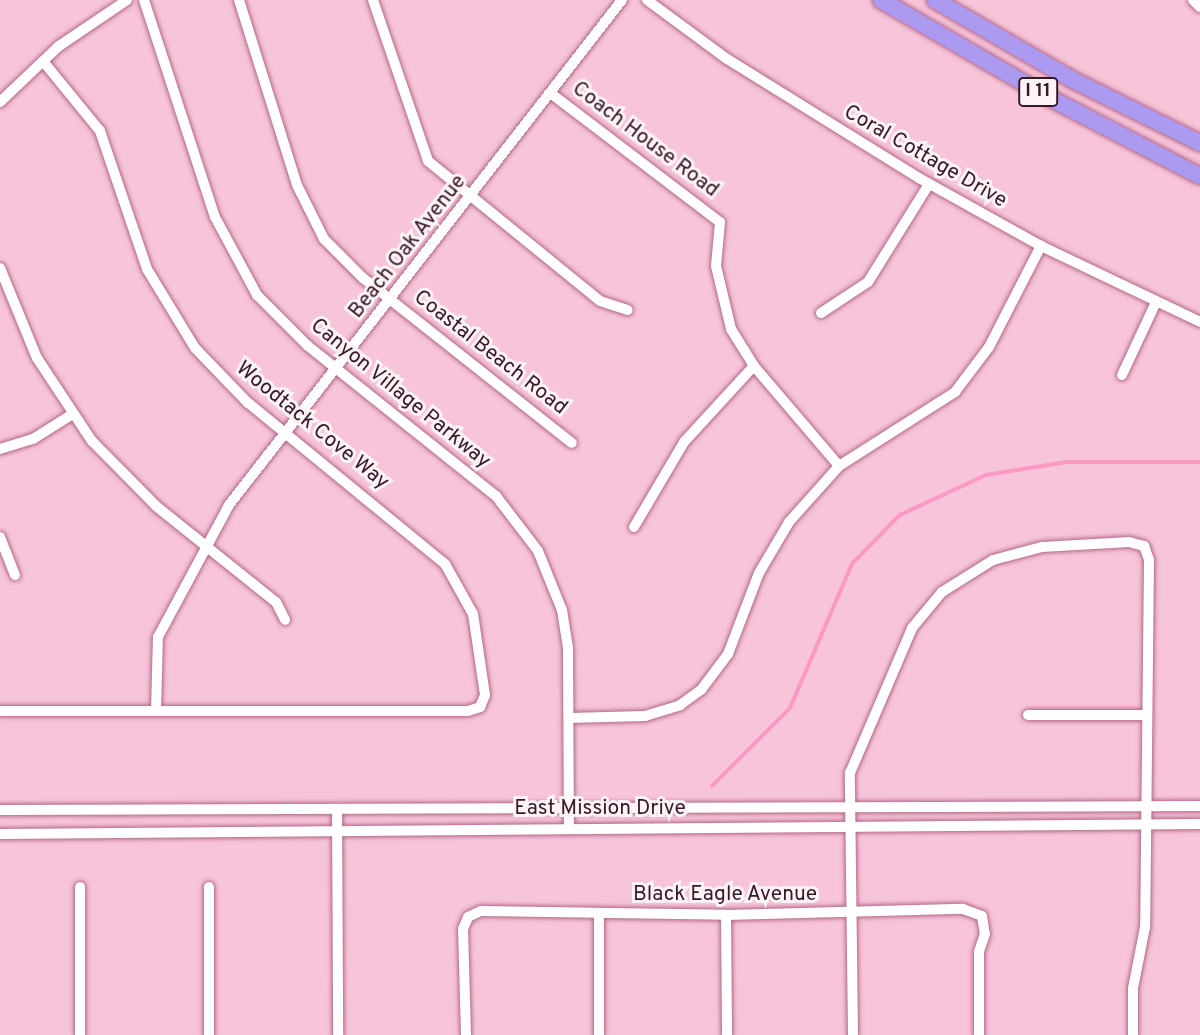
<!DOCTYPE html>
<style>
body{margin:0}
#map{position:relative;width:1200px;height:1035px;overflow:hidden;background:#f7c4d9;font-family:Overpass,sans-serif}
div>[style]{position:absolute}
.stream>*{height:3.5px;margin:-1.75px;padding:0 1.75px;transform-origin:1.75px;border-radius:1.75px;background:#fb99c4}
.roads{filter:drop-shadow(0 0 2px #b36789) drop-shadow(0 0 2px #b36789)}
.minor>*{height:10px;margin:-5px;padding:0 5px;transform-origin:5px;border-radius:5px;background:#fff}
.highway>*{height:16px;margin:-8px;padding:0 8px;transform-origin:8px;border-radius:8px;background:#ac9af0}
span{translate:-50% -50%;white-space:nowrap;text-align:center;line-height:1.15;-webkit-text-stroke:6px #fcf3f6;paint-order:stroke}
.shield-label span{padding:2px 5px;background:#fcf3f6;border:2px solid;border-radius:5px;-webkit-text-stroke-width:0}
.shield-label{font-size:19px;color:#371826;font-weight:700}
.street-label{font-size:21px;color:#371826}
</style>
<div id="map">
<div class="stream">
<div style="left:712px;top:786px;width:110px;rotate:-45deg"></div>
<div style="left:790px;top:708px;width:157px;rotate:-66.7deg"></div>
<div style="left:852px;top:564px;width:69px;rotate:-45.6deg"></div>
<div style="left:900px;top:515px;width:95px;rotate:-24.9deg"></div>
<div style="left:986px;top:475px;width:81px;rotate:-9.2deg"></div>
<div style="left:1066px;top:462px;width:134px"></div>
</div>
<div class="roads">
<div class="minor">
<div style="left:144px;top:0;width:228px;rotate:71.9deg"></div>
<div style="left:215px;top:217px;width:89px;rotate:61.7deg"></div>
<div style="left:257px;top:295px;width:72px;rotate:45deg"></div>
<div style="left:308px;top:346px;width:241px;rotate:38.6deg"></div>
<div style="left:496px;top:496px;width:69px;rotate:52.6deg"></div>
<div style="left:538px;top:551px;width:64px;rotate:67.9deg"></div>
<div style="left:562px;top:610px;width:39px;rotate:81deg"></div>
<div style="left:568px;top:649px;width:179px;rotate:89.7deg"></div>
<div style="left:239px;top:0;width:194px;rotate:72.6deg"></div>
<div style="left:297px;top:185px;width:60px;rotate:63.4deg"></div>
<div style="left:324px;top:239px;width:55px;rotate:45deg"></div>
<div style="left:363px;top:278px;width:266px;rotate:38.3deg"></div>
<div style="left:373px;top:0;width:170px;rotate:71.1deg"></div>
<div style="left:428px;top:161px;width:222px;rotate:39.1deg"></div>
<div style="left:600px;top:301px;width:29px;rotate:18deg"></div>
<div style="left:647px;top:0;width:99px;rotate:36.4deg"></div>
<div style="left:727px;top:59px;width:226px;rotate:31.8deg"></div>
<div style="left:919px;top:178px;width:140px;rotate:29.1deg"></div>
<div style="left:1041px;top:246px;width:176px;rotate:25.5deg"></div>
<div style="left:1193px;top:0;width:10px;rotate:45deg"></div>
<div style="left:553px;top:95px;width:210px;rotate:37.3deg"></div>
<div style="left:720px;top:222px;width:44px;rotate:95.2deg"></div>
<div style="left:716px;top:266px;width:65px;rotate:76.6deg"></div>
<div style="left:731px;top:329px;width:44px;rotate:58.1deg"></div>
<div style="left:754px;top:366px;width:131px;rotate:49.6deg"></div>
<div style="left:0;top:102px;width:81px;rotate:-43.5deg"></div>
<div style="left:59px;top:46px;width:82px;rotate:-34.1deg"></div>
<div style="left:0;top:268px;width:97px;rotate:67.7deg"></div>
<div style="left:37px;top:358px;width:100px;rotate:56.5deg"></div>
<div style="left:92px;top:441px;width:91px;rotate:45.4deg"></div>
<div style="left:156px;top:506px;width:154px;rotate:38.7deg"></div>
<div style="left:276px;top:602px;width:20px;rotate:63deg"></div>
<div style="left:821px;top:313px;width:56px;rotate:-33.4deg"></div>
<div style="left:868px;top:282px;width:115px;rotate:-58.1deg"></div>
<div style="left:1122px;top:375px;width:81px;rotate:-65deg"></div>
<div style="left:0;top:449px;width:34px;rotate:-17deg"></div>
<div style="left:33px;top:439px;width:45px;rotate:-32.3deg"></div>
<div style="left:634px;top:527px;width:99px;rotate:-59.5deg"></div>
<div style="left:684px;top:442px;width:103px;rotate:-47.4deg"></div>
<div style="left:0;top:537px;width:41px;rotate:68.5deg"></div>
<div style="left:0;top:711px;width:468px"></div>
<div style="left:468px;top:711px;width:13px;rotate:-18deg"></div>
<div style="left:480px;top:707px;width:13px;rotate:-67deg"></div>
<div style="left:485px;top:695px;width:82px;rotate:-98.4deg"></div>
<div style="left:473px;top:614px;width:57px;rotate:-119.2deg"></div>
<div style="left:445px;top:564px;width:254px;rotate:-140.7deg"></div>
<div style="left:248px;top:403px;width:76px;rotate:-133.9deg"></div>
<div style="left:195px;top:348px;width:92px;rotate:-121.3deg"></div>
<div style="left:147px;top:269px;width:146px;rotate:-108.8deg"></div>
<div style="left:100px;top:131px;width:90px;rotate:-129.2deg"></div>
<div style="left:156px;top:711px;width:74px;rotate:-88.5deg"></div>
<div style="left:158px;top:637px;width:150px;rotate:-61.7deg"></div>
<div style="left:229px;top:505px;width:640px;rotate:-52.11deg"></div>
<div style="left:1028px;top:715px;width:117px"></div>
<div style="left:569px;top:718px;width:76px;rotate:-1.5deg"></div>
<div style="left:645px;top:716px;width:37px;rotate:-17deg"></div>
<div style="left:680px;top:705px;width:26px;rotate:-36deg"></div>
<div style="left:701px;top:690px;width:45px;rotate:-53.1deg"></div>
<div style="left:728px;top:654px;width:87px;rotate:-69.1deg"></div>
<div style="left:759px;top:573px;width:59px;rotate:-59.5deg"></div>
<div style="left:789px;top:522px;width:75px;rotate:-48.2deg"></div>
<div style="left:839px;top:466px;width:138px;rotate:-32.5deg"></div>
<div style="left:955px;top:392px;width:56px;rotate:-52.9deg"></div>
<div style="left:989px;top:347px;width:114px;rotate:-62.8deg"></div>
<div style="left:337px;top:809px;width:226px;rotate:89.7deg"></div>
<div style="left:0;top:810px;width:1200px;rotate:-0.19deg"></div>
<div style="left:0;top:834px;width:1200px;rotate:-0.48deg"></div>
<div style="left:80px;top:887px;width:148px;rotate:90deg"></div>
<div style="left:726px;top:915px;width:120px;rotate:89.5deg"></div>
<div style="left:209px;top:1035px;width:148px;rotate:-90deg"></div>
<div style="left:466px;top:1035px;width:106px;rotate:-91.6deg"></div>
<div style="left:463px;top:929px;width:13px;rotate:-67deg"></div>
<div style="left:468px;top:917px;width:14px;rotate:-25deg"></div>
<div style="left:481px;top:911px;width:245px;rotate:0.9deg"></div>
<div style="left:726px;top:915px;width:237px;rotate:-1.5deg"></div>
<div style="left:963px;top:909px;width:20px;rotate:20deg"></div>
<div style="left:982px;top:916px;width:18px;rotate:81deg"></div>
<div style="left:985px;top:934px;width:18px;rotate:109deg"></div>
<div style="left:979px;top:951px;width:84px;rotate:90deg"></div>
<div style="left:599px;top:1035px;width:120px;rotate:-90deg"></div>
<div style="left:853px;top:1035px;width:262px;rotate:-90.7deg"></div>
<div style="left:850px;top:773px;width:158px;rotate:-66.8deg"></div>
<div style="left:912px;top:628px;width:47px;rotate:-50.2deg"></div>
<div style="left:942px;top:592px;width:60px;rotate:-32.1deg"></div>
<div style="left:993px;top:560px;width:51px;rotate:-14.9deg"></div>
<div style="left:1042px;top:547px;width:87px;rotate:-3.3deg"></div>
<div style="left:1129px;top:542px;width:16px;rotate:15deg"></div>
<div style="left:1144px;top:546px;width:15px;rotate:70deg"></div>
<div style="left:1149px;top:560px;width:367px;rotate:90.6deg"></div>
<div style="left:1145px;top:927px;width:62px;rotate:101.1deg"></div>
<div style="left:1133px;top:988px;width:47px;rotate:90deg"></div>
</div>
<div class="highway">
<div style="left:881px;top:0;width:195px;rotate:30.1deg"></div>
<div style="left:1050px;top:98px;width:169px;rotate:27.5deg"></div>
<div style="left:935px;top:0;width:160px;rotate:30.1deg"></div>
<div style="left:1073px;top:80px;width:142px;rotate:26.4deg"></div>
</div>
</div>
<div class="shield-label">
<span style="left:1038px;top:92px">I 11</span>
</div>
<div class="street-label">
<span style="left:645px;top:140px;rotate:37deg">Coach House Road</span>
<span style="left:925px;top:157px;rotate:30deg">Coral Cottage Drive</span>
<span style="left:408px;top:247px;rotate:-52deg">Beach Oak Avenue</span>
<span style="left:490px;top:353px;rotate:38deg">Coastal Beach Road</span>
<span style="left:400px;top:394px;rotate:39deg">Canyon Village Parkway</span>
<span style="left:312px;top:426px;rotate:39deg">Woodtack Cove Way</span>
<span style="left:600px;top:809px">East Mission Drive</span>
<span style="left:725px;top:895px">Black Eagle Avenue</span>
</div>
</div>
